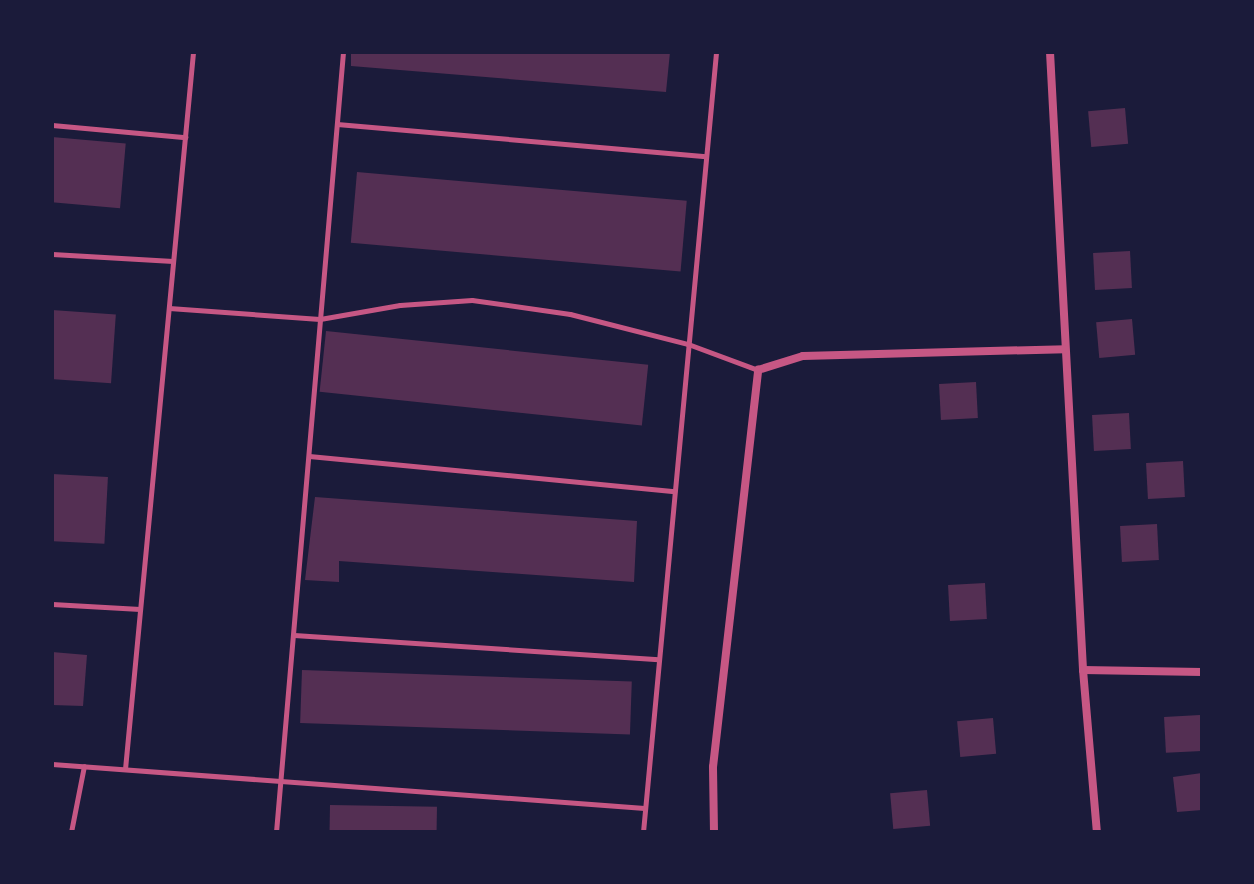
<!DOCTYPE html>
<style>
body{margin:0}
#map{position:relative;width:1254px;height:884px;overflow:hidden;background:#1b1b3a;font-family:Arial,sans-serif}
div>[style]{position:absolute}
.building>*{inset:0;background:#542f53;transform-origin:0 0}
.service>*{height:5px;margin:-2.5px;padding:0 2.5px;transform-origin:2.5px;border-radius:2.5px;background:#c65784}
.minor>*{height:8px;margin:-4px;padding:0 4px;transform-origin:4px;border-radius:4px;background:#c65784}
span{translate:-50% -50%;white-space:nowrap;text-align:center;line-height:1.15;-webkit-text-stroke:7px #1b1b3a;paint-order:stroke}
.frame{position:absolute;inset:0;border:54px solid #1b1b3a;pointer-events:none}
</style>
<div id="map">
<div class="building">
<div style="clip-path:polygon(351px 52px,670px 52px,666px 92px,351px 66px)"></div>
<div style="left:1125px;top:108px;width:36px;height:37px;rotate:85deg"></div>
<div style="left:52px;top:137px;width:74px;height:65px;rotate:5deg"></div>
<div style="left:357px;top:172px;width:331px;height:71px;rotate:5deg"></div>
<div style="left:1130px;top:251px;width:37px;height:37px;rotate:87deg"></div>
<div style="left:52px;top:310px;width:64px;height:69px;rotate:4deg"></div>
<div style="left:1132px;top:319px;width:36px;height:36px;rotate:85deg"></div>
<div style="left:326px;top:331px;width:324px;height:61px;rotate:6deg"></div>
<div style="left:976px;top:382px;width:36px;height:37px;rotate:87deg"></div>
<div style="left:1129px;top:413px;width:36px;height:37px;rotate:87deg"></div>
<div style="left:1183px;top:461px;width:36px;height:37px;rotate:87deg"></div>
<div style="left:52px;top:474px;width:56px;height:67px;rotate:3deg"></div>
<div style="clip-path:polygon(315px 497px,637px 521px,634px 582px,339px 561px,339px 582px,305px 580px)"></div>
<div style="left:1157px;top:524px;width:36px;height:37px;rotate:87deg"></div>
<div style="left:985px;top:583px;width:36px;height:37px;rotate:87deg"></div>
<div style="clip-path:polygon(52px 652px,87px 655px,83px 706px,52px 705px)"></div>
<div style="left:302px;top:670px;width:330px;height:53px;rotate:2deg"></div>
<div style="left:1200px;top:715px;width:36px;height:36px;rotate:87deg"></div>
<div style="left:993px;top:718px;width:36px;height:36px;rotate:85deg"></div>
<div style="clip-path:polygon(1202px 773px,1202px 810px,1177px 812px,1173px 777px)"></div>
<div style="left:927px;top:790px;width:36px;height:37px;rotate:85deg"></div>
<div style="left:330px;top:805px;width:107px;height:27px;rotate:1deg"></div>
</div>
<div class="service">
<div style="left:337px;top:124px;width:370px;rotate:5deg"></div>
<div style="left:52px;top:125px;width:134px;rotate:5.2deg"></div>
<div style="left:52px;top:254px;width:121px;rotate:3.3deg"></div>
<div style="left:169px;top:308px;width:151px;rotate:4.2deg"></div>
<div style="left:320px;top:319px;width:81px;rotate:-9.9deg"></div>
<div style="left:400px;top:305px;width:72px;rotate:-4deg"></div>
<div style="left:472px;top:300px;width:99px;rotate:8.1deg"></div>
<div style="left:570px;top:314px;width:122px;rotate:14.3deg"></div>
<div style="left:688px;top:344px;width:75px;rotate:20.4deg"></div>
<div style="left:309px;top:456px;width:367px;rotate:5.5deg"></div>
<div style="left:52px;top:604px;width:88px;rotate:3.3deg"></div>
<div style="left:294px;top:635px;width:365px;rotate:3.8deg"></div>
<div style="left:52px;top:764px;width:594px;rotate:4.25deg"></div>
<div style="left:125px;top:769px;width:720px;rotate:-84.58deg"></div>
<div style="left:71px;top:832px;width:67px;rotate:-78.9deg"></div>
<div style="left:276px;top:832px;width:783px;rotate:-85.09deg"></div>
<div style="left:643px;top:832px;width:783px;rotate:-84.65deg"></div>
</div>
<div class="minor">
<div style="left:1050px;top:52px;width:619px;rotate:86.94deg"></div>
<div style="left:1083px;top:670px;width:163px;rotate:85.1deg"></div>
<div style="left:1083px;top:670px;width:119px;rotate:1deg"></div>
<div style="left:714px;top:832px;width:65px;rotate:-90.9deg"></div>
<div style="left:713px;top:767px;width:400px;rotate:-83.5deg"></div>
<div style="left:758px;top:370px;width:47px;rotate:-17.3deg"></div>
<div style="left:803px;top:356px;width:262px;rotate:-1.5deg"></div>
</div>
<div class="frame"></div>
</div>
